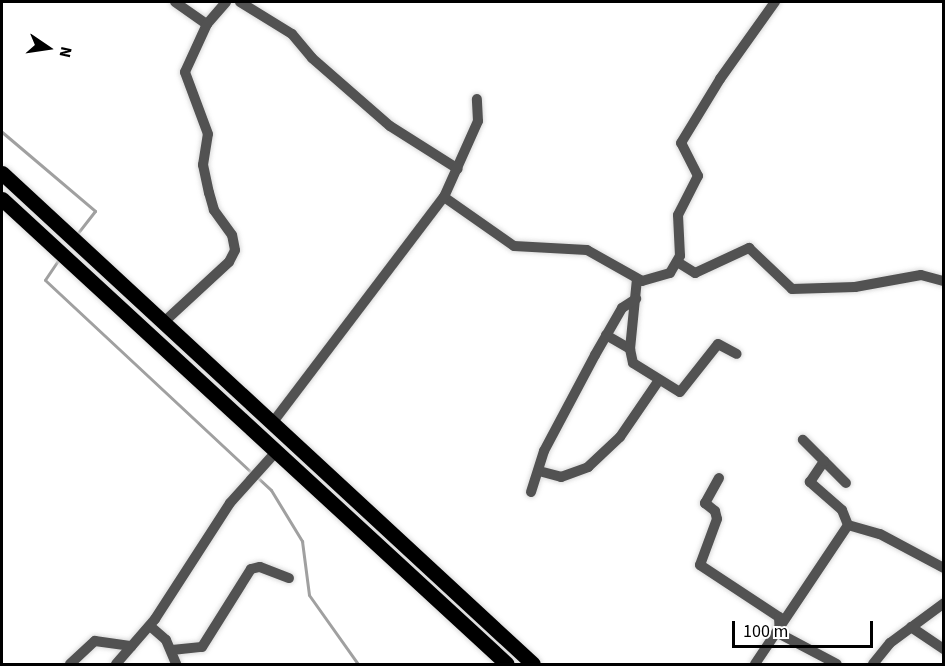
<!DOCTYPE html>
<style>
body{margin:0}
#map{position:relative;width:945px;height:666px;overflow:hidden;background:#fff;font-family:"Source Sans 3",sans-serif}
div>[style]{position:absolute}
.stream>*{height:3px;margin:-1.5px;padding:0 1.5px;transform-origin:1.5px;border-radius:1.5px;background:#a0a0a0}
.roads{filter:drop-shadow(0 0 2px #dbdbdb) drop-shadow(0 0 2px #dbdbdb)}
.minor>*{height:10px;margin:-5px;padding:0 5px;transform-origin:5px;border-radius:5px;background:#525252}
.highway>*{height:15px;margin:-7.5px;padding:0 7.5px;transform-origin:7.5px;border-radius:7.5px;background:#000}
span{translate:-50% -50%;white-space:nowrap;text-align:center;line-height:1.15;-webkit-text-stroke:4.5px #fff;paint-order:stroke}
.frame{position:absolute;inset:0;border:3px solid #000;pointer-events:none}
.north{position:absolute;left:18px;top:18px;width:60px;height:60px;-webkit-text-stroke:4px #fff;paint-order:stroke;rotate:103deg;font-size:16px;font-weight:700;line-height:24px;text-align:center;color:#000}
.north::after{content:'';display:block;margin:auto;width:21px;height:27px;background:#000;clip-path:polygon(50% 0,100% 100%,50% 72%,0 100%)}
.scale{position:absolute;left:732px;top:621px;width:141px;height:27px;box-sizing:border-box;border:3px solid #000;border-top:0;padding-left:8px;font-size:18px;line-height:21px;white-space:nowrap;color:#000;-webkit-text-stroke:4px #fff;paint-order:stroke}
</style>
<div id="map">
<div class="stream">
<div style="left:2px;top:132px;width:122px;rotate:40.3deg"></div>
<div style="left:95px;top:211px;width:29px;rotate:128deg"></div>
<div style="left:59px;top:259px;width:25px;rotate:124deg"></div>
<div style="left:45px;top:280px;width:283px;rotate:43deg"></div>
<div style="left:257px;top:477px;width:19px;rotate:43deg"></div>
<div style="left:271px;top:490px;width:60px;rotate:58.7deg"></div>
<div style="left:302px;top:541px;width:54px;rotate:82.6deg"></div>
<div style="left:309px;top:595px;width:85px;rotate:54.6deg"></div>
</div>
<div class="roads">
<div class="minor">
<div style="left:175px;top:2px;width:39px;rotate:35deg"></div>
<div style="left:207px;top:24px;width:29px;rotate:-49deg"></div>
<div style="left:240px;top:2px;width:61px;rotate:31.6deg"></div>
<div style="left:292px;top:34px;width:31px;rotate:50deg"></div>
<div style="left:312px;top:58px;width:103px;rotate:41.1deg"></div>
<div style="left:390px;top:126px;width:80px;rotate:32.3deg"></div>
<div style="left:444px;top:197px;width:85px;rotate:35deg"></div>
<div style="left:514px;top:246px;width:73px;rotate:3.1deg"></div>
<div style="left:587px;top:250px;width:63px;rotate:29.4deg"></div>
<div style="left:642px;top:281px;width:29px;rotate:-16deg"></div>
<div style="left:670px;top:273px;width:20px;rotate:-60deg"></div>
<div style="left:680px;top:256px;width:41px;rotate:-92.8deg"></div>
<div style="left:678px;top:215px;width:44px;rotate:-62.9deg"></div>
<div style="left:698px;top:176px;width:37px;rotate:-117deg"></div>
<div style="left:681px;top:143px;width:75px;rotate:-58.6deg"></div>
<div style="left:720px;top:79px;width:95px;rotate:-54.5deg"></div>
<div style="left:679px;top:263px;width:19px;rotate:32deg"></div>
<div style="left:695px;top:273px;width:60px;rotate:-24.8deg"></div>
<div style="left:749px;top:248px;width:59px;rotate:43.6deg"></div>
<div style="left:792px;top:289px;width:63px;rotate:-1.8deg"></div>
<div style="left:855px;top:287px;width:67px;rotate:-10.3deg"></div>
<div style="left:921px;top:275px;width:24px;rotate:15deg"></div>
<div style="left:165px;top:321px;width:87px;rotate:-42.7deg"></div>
<div style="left:229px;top:262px;width:13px;rotate:-63deg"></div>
<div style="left:235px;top:250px;width:15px;rotate:-101deg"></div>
<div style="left:232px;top:235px;width:31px;rotate:-126deg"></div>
<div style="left:214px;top:210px;width:18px;rotate:-106deg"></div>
<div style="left:209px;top:193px;width:29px;rotate:-102deg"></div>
<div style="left:203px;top:165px;width:31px;rotate:-81deg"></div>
<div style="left:208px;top:134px;width:66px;rotate:-110.4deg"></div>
<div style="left:185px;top:72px;width:53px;rotate:-65.4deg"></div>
<div style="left:606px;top:335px;width:28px;rotate:30deg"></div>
<div style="left:630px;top:349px;width:14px;rotate:78deg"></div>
<div style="left:633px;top:363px;width:55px;rotate:31.7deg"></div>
<div style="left:680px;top:392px;width:61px;rotate:-51.6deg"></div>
<div style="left:718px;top:344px;width:21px;rotate:28deg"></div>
<div style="left:630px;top:349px;width:70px;rotate:-84.3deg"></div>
<div style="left:273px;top:422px;width:283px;rotate:-52.8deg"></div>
<div style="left:444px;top:197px;width:83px;rotate:-65.9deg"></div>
<div style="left:478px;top:121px;width:22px;rotate:-93deg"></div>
<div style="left:824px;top:461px;width:31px;rotate:45deg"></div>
<div style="left:539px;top:471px;width:23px;rotate:15deg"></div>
<div style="left:561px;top:477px;width:29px;rotate:-20deg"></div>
<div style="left:588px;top:467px;width:44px;rotate:-43.2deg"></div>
<div style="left:620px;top:437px;width:69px;rotate:-55.6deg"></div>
<div style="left:719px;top:478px;width:29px;rotate:119deg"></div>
<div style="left:705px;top:503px;width:13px;rotate:39deg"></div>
<div style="left:715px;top:511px;width:8px;rotate:76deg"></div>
<div style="left:717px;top:519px;width:49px;rotate:110.3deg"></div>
<div style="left:700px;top:565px;width:95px;rotate:33.4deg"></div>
<div style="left:779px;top:617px;width:17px;rotate:87deg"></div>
<div style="left:780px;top:634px;width:64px;rotate:27.8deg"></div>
<div style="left:531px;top:492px;width:43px;rotate:-72.4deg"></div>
<div style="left:544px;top:451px;width:109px;rotate:-62deg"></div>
<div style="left:595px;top:355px;width:54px;rotate:-60.1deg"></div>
<div style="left:622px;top:308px;width:17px;rotate:-33deg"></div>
<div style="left:848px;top:525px;width:33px;rotate:16deg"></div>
<div style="left:880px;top:534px;width:72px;rotate:28deg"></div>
<div style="left:150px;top:626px;width:21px;rotate:41deg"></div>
<div style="left:166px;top:640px;width:26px;rotate:67deg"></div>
<div style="left:911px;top:627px;width:40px;rotate:34deg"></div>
<div style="left:172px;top:650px;width:30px;rotate:-6deg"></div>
<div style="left:202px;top:647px;width:92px;rotate:-57.9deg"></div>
<div style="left:251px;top:569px;width:9px;rotate:-13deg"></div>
<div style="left:260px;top:567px;width:31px;rotate:21deg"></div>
<div style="left:70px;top:664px;width:34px;rotate:-43deg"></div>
<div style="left:95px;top:641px;width:37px;rotate:8deg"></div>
<div style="left:116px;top:664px;width:60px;rotate:-49.1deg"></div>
<div style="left:155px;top:619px;width:138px;rotate:-57.1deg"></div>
<div style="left:230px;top:503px;width:67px;rotate:-48deg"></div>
<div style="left:755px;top:664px;width:167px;rotate:-56.2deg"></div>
<div style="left:848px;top:525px;width:16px;rotate:-112deg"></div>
<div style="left:842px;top:510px;width:43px;rotate:-138.8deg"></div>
<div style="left:810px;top:482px;width:25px;rotate:-56deg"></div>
<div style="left:824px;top:461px;width:30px;rotate:-135deg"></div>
<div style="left:873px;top:664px;width:27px;rotate:-51deg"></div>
<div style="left:890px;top:643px;width:67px;rotate:-36.5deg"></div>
</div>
<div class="highway">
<div style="left:2px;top:173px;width:723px;rotate:42.76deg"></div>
<div style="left:2px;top:199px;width:686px;rotate:42.64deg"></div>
</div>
</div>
<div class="frame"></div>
<div class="north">N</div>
<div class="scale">100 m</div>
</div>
